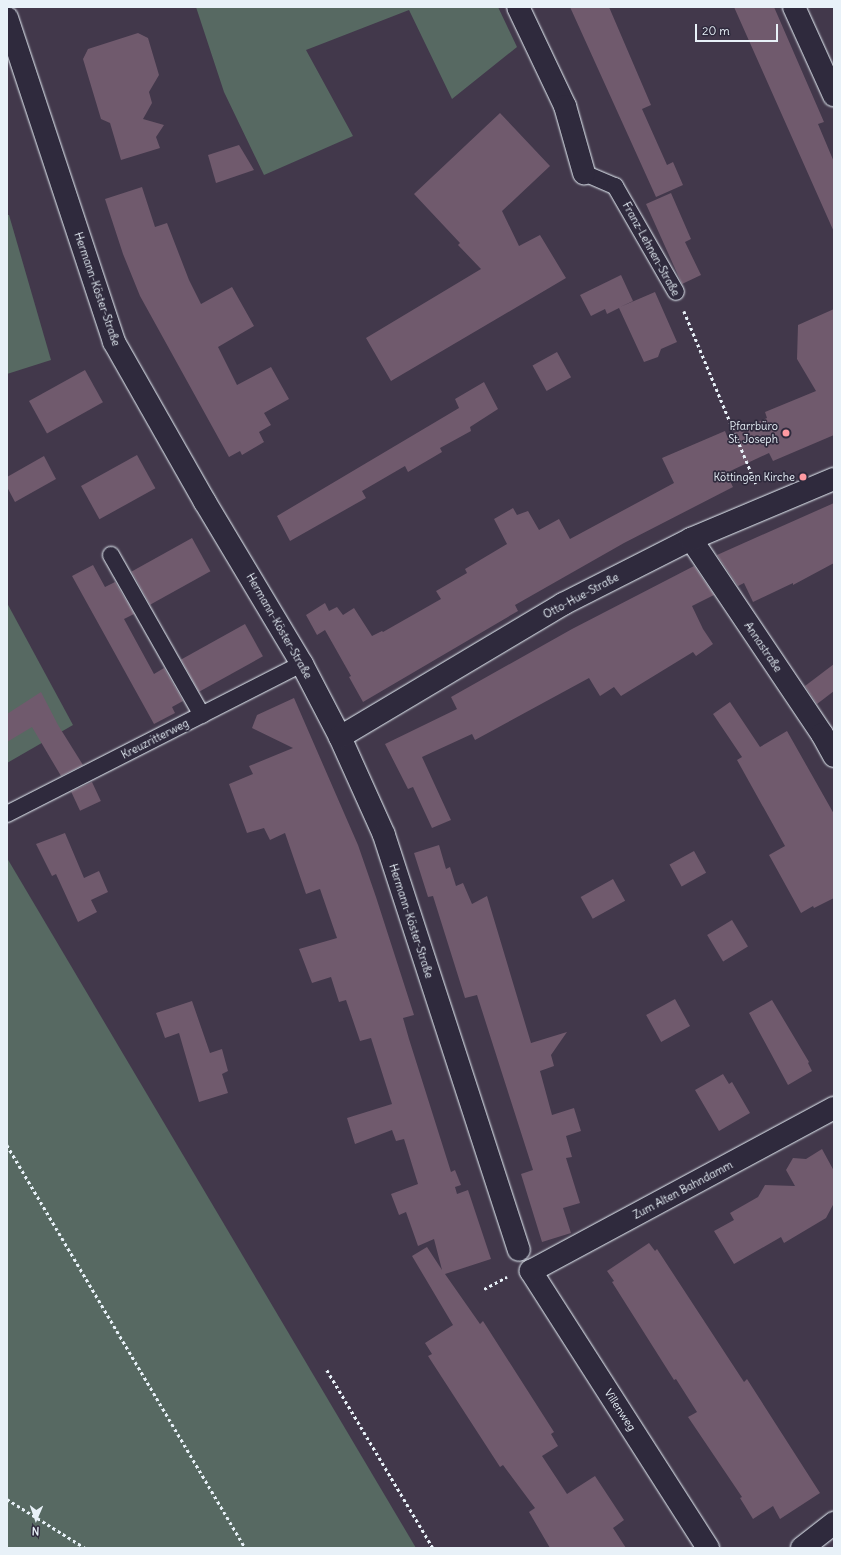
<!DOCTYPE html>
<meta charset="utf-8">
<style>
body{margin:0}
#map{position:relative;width:841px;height:1555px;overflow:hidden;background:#42384b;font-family:Delius,sans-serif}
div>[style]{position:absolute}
.green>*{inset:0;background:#576962}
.building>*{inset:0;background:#705a6d;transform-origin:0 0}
.path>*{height:2.5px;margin-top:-1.25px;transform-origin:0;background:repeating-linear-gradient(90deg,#e8f1f8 0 3px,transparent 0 6px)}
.roads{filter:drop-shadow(0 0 1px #e8f1f8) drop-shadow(0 0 1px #e8f1f8)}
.lane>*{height:16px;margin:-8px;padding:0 8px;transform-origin:8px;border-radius:8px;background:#2f2a3d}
.street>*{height:22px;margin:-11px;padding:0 11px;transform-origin:11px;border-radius:11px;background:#2f2a3d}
.dots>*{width:11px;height:11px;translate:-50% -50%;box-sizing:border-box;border:2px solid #2f2a3d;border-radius:50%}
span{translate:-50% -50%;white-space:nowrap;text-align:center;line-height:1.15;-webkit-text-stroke:3.5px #2f2a3d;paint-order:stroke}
.street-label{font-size:11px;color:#e8f1f8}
.poi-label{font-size:11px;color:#e8f1f8}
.right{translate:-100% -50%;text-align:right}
.frame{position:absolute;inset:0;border:8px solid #e8f1f8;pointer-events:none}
.north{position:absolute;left:16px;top:1499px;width:40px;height:40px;-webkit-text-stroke:3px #2f2a3d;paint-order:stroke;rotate:182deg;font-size:11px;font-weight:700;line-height:16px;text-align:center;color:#e8f1f8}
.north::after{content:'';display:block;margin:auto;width:14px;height:18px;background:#e8f1f8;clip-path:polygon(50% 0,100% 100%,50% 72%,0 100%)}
.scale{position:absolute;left:695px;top:24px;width:83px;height:18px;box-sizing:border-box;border:2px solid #e8f1f8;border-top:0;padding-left:5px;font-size:12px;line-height:14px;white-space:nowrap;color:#e8f1f8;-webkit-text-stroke:3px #2f2a3d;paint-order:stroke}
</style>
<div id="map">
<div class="green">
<div style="clip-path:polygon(196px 7px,498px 7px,517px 47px,452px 99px,409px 10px,306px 50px,353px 136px,264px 175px,224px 92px)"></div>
<div style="clip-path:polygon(7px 215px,9px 215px,51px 360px,7px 374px)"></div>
<div style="clip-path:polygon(7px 603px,73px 725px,7px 763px)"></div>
<div style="clip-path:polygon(7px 858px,416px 1548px,7px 1548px)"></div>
</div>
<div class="building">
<div style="clip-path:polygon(570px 7px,609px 7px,651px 105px,642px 109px,667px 165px,673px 162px,683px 185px,656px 197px)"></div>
<div style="clip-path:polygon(734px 7px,774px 7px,824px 122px,818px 124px,834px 162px,834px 232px)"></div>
<div style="clip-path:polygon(138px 33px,148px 38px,159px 75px,149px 92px,152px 103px,143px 119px,164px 125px,156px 137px,160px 148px,121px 160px,110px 123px,101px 119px,83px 59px,88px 49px)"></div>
<div style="clip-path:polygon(500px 113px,550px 166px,502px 211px,519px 246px,540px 235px,566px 278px,391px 381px,366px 338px,481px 269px,458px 245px,460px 243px,414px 194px)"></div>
<div style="clip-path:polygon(239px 145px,254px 170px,216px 183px,208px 155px)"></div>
<div style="clip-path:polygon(142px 187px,155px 227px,167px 223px,189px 280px,201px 304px,232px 287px,254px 326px,218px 347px,237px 385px,271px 367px,289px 399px,264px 413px,271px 425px,259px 432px,264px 442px,242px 455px,240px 451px,229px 457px,140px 296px,123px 254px,105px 199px)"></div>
<div style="clip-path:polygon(671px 193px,691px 239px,685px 242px,701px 275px,682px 284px,646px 204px)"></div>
<div style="clip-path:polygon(621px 275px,633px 301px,620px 307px,655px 292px,677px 342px,661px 349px,658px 357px,644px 362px,619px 308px,607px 314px,605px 309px,591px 316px,580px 295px)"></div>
<div style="clip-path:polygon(834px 309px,834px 435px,773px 461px,769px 453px,726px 473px,733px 487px,624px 543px,515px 605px,518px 611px,363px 702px,349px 677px,351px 676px,325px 630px,317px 635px,306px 615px,325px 603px,329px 611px,337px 607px,343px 615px,354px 608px,372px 636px,382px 631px,383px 632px,441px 599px,436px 591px,467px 573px,465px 569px,507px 544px,494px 519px,513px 508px,517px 515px,528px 511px,539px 530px,559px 519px,570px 539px,674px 483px,662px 458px,725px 431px,727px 436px,767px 418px,765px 412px,816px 391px,797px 359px,798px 325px)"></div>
<div style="left:557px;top:352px;width:29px;height:28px;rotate:61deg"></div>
<div style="left:85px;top:370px;width:37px;height:64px;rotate:61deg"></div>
<div style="clip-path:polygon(484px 382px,498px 409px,470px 427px,471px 431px,440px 448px,442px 452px,408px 472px,405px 466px,362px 491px,366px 498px,290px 541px,277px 516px,459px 408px,455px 399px)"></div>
<div style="left:137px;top:455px;width:38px;height:64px;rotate:61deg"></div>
<div style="clip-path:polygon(44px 456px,56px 479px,15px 502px,7px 487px,7px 477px)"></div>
<div style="clip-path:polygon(834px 503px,834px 563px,793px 585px,793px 583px,753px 602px,744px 583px,738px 586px,717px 555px)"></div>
<div style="left:192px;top:538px;width:38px;height:69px;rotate:61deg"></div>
<div style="clip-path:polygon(93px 565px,105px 587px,115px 582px,134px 614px,124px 619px,154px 674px,164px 668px,183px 701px,172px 707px,175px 713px,154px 724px,72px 576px)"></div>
<div style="clip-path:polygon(694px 566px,714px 595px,692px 606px,703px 629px,713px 644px,696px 656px,693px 652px,621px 696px,614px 687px,600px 696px,589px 678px,475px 740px,472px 734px,422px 757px,451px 820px,432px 828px,413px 787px,408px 789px,385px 744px,457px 709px,451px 697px,572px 629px)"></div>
<div style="left:245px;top:624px;width:37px;height:73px;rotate:61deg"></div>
<div style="clip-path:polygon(834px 664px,834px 691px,817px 704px,805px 686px)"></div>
<div style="clip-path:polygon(41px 692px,58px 725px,83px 765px,61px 776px,32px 727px,7px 742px,7px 714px)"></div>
<div style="clip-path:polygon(294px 698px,358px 845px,376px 897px,414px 1015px,403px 1018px,409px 1039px,451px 1172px,455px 1170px,461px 1185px,455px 1187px,457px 1194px,468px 1190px,491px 1259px,445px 1274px,480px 1324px,483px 1321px,554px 1432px,551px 1434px,558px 1446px,542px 1456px,567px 1494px,595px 1476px,624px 1520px,613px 1528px,626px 1548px,550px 1548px,529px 1512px,535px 1508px,503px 1465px,500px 1467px,428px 1356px,432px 1354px,425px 1343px,453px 1325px,412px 1256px,427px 1247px,442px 1270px,434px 1239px,418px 1246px,406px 1212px,399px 1215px,391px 1194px,418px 1184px,404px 1139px,396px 1141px,392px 1130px,355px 1144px,347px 1118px,392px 1104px,371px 1038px,360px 1041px,346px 1000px,339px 1002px,331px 977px,312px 983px,299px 949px,337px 938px,320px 889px,306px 894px,285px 833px,270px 840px,264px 828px,247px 833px,229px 784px,253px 774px,249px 766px,293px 748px,252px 728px,257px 715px)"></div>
<div style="clip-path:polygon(730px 702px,760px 747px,787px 731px,834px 814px,834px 898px,814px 908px,813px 906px,801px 913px,769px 855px,785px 846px,737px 760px,742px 757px,713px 714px)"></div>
<div style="left:92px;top:782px;width:21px;height:23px;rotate:65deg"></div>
<div style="clip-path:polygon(65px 833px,84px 878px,99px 871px,108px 892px,91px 900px,97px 912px,78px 922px,56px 874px,52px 876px,36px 844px)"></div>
<div style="clip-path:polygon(439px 845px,446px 869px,450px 867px,456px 886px,463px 883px,472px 904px,487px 896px,531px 1043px,567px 1032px,551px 1055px,554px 1066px,540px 1071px,552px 1115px,574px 1108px,581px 1131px,566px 1136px,572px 1157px,566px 1158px,580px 1203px,563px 1208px,571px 1233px,542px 1242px,521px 1174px,533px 1170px,477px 995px,465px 998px,433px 896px,428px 897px,414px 853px)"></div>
<div style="left:694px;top:851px;width:25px;height:28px;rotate:61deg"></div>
<div style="left:613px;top:879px;width:25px;height:37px;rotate:61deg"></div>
<div style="left:732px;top:920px;width:31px;height:29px;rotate:59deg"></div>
<div style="left:675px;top:999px;width:31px;height:33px;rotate:61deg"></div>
<div style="clip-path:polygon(772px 1000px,809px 1062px,808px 1063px,812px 1071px,788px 1085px,749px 1013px)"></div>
<div style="clip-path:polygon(192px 1001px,210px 1053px,222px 1049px,228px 1071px,222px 1074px,228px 1093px,199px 1102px,179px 1033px,165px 1038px,156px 1013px)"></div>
<div style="clip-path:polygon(723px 1074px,729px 1084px,732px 1082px,750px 1113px,719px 1131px,695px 1090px)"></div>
<div style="clip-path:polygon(822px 1149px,834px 1171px,834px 1203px,826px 1218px,784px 1243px,781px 1237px,734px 1264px,714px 1231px,734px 1220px,730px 1213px,758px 1197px,765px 1185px,795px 1186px,786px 1170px,793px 1158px,806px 1159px)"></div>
<div style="clip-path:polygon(649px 1243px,655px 1251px,657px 1249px,744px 1382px,747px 1379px,820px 1493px,780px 1519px,773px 1506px,753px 1519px,740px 1498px,742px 1497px,688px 1417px,697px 1412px,676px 1379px,674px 1380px,612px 1282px,614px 1281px,607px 1271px)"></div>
</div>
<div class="path">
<div style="left:684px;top:311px;width:187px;rotate:67.4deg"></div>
<div style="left:7px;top:1145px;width:468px;rotate:59.4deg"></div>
<div style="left:484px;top:1289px;width:26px;rotate:-28deg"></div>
<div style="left:327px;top:1370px;width:207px;rotate:59.2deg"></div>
<div style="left:7px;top:1499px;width:92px;rotate:32.1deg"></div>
</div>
<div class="roads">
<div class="lane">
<div style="left:584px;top:173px;width:34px;rotate:23deg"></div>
<div style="left:615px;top:186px;width:122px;rotate:60.1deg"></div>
<div style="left:111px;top:555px;width:184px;rotate:60.4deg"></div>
<div style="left:7px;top:814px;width:331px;rotate:-27deg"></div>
</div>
<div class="street">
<div style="left:518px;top:7px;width:110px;rotate:64.6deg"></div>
<div style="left:565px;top:106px;width:70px;rotate:74.2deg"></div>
<div style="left:794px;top:7px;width:97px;rotate:65.6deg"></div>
<div style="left:7px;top:18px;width:341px;rotate:71.7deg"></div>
<div style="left:114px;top:342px;width:184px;rotate:60.4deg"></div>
<div style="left:205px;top:502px;width:189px;rotate:59.1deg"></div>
<div style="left:302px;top:664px;width:82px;rotate:62.5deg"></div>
<div style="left:340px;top:737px;width:107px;rotate:65.8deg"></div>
<div style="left:384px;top:835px;width:436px;rotate:72deg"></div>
<div style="left:691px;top:539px;width:235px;rotate:56.1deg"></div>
<div style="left:822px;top:734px;width:25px;rotate:61deg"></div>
<div style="left:340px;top:737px;width:260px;rotate:-30.8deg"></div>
<div style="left:563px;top:604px;width:144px;rotate:-26.9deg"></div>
<div style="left:691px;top:539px;width:155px;rotate:-22.8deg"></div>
<div style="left:708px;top:1548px;width:329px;rotate:-122.6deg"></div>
<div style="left:531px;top:1271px;width:344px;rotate:-28.3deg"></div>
<div style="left:802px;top:1548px;width:41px;rotate:-38deg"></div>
</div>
</div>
<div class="dots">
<div style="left:786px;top:433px;background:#ff9aa2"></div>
<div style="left:803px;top:477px;background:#ff9aa2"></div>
</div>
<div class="street-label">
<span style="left:651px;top:249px;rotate:61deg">Franz-Lehnen-Straße</span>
<span style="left:97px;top:289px;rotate:71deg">Hermann-Köster-Straße</span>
<span style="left:581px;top:596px;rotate:-28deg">Otto-Hue-Straße</span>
<span style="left:279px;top:626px;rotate:60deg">Hermann-Köster-Straße</span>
<span style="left:763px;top:647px;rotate:56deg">Annastraße</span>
<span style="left:155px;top:739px;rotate:-27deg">Kreuzritterweg</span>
<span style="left:411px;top:921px;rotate:72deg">Hermann-Köster-Straße</span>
<span style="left:683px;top:1190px;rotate:-28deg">Zum Alten Bahndamm</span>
<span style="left:620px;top:1410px;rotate:57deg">Villenweg</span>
</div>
<div class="poi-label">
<span class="right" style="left:778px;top:433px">Pfarrbüro<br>St. Joseph</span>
<span class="right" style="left:795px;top:477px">Köttingen Kirche</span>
</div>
<div class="frame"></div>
<div class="north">N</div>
<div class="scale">20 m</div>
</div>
